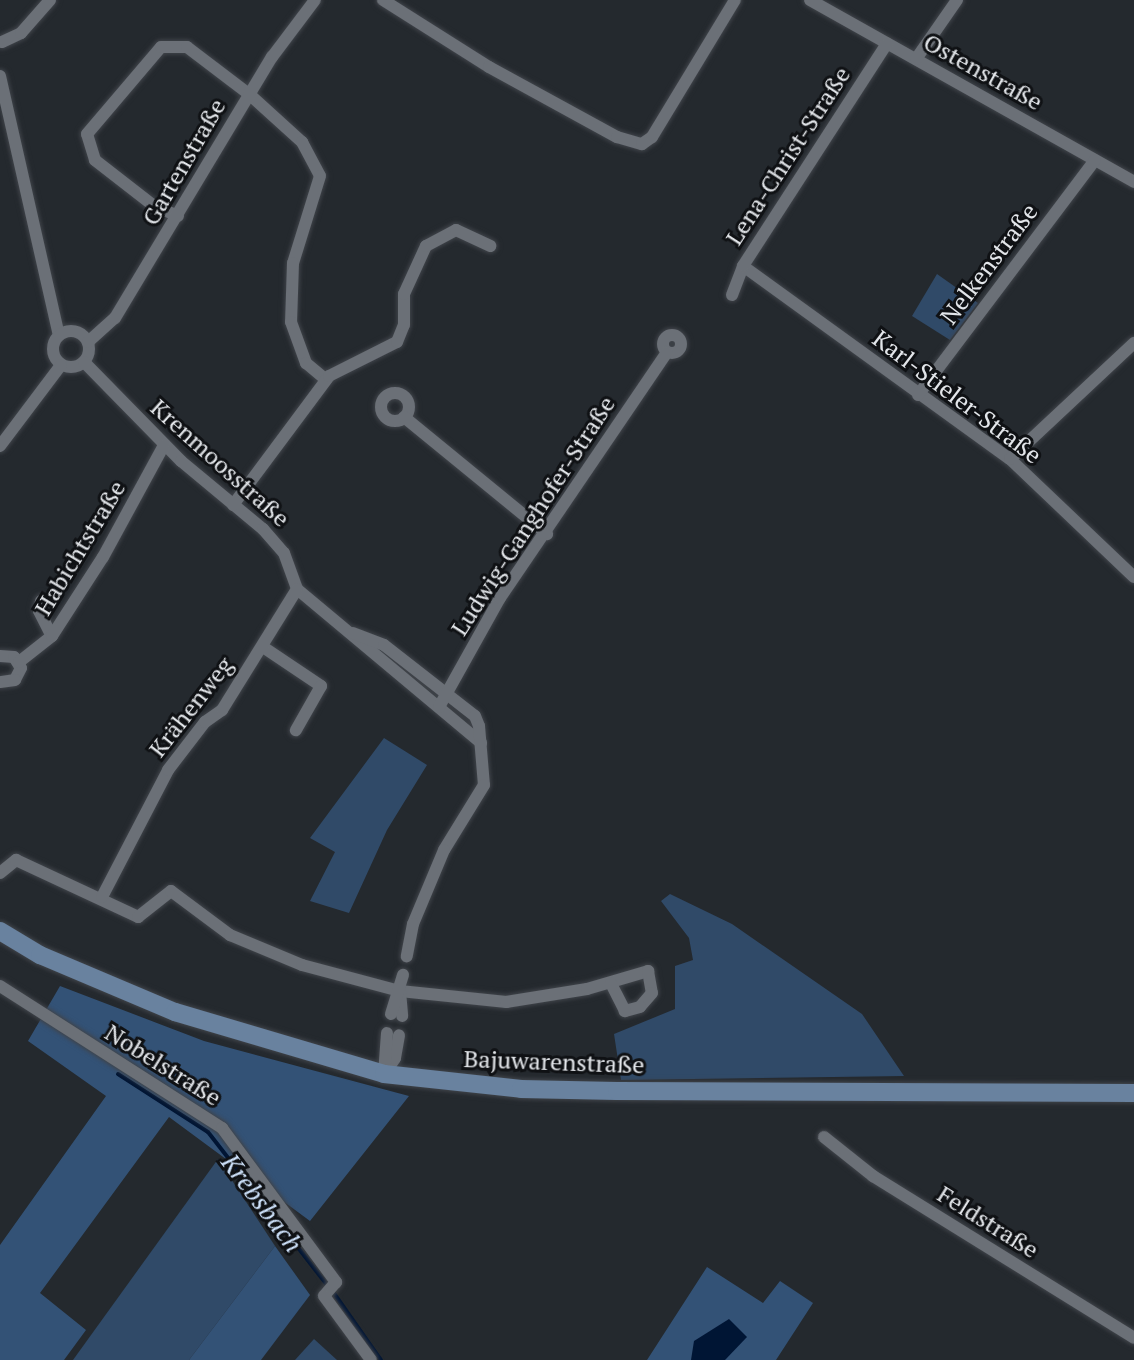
<!DOCTYPE html>
<meta charset="utf-8">
<style>
body{margin:0}
#map{position:relative;width:1134px;height:1360px;overflow:hidden;background:#24292e;font-family:"PT Serif",serif}
div>[style]{position:absolute}
.green>*{inset:0;background:#304a68}
.forest>*{inset:0;background:#335276}
.water>*{inset:0;background:#001534}
.stream>*{height:4px;margin:-2px;padding:0 2px;transform-origin:2px;border-radius:2px;background:#001534}
.roads{filter:drop-shadow(0 0 2px #40444a) drop-shadow(0 0 2px #40444a)}
.street>*{height:12px;margin:-6px;padding:0 6px;transform-origin:6px;border-radius:6px;background:#6b7077}
.street>.ring{margin:-6px;padding:0;box-sizing:content-box;background:none;border:12px solid #6b7077;border-radius:50%}
.secondary>*{height:18px;margin:-9px;padding:0 9px;transform-origin:9px;border-radius:9px;background:#69829f}
span{translate:-50% -50%;white-space:nowrap;text-align:center;line-height:1.15;-webkit-text-stroke:6px #0f1114;paint-order:stroke}
.street-label{font-size:24px;color:#e3e6ea}
.water-label{font-size:26px;color:#cfe3fc;font-style:italic}
</style>
<div id="map">
<div class="green">
<div style="clip-path:polygon(937px 274px,978px 303px,950px 340px,912px 316px)"></div>
<div style="clip-path:polygon(384px 738px,427px 765px,387px 830px,349px 913px,310px 901px,335px 852px,310px 838px)"></div>
<div style="clip-path:polygon(670px 894px,732px 924px,862px 1014px,904px 1076px,621px 1080px,614px 1034px,675px 1009px,675px 966px,693px 960px,689px 938px,661px 901px)"></div>
<div style="clip-path:polygon(218px 1159px,275px 1246px,189px 1360px,73px 1360px)"></div>
<div style="clip-path:polygon(314px 1339px,337px 1360px,295px 1360px)"></div>
</div>
<div class="forest">
<div style="clip-path:polygon(60px 986px,204px 1041px,409px 1096px,310px 1221px,169px 1117px,40px 1293px,86px 1330px,64px 1360px,0 1360px,0 1245px,106px 1096px,28px 1041px)"></div>
<div style="clip-path:polygon(275px 1246px,310px 1295px,261px 1360px,189px 1360px)"></div>
<div style="clip-path:polygon(707px 1267px,763px 1303px,780px 1281px,813px 1303px,776px 1360px,647px 1360px)"></div>
</div>
<div class="water">
<div style="clip-path:polygon(729px 1319px,747px 1337px,725px 1360px,691px 1360px,694px 1341px)"></div>
</div>
<div class="stream">
<div style="left:118px;top:1074px;width:107px;rotate:32.8deg"></div>
<div style="left:208px;top:1132px;width:194px;rotate:52.1deg"></div>
<div style="left:333px;top:1292px;width:83px;rotate:54.8deg"></div>
</div>
<div class="roads">
<div class="street">
<div style="left:383px;top:0;width:125px;rotate:32.3deg"></div>
<div style="left:489px;top:67px;width:146px;rotate:28.7deg"></div>
<div style="left:617px;top:137px;width:26px;rotate:16deg"></div>
<div style="left:642px;top:144px;width:12px;rotate:-35deg"></div>
<div style="left:652px;top:137px;width:160px;rotate:-58.8deg"></div>
<div style="left:810px;top:0;width:372px;rotate:29.3deg"></div>
<div style="left:2px;top:42px;width:21px;rotate:-25deg"></div>
<div style="left:21px;top:33px;width:44px;rotate:-48.7deg"></div>
<div style="left:916px;top:59px;width:72px;rotate:-55.2deg"></div>
<div style="left:0;top:76px;width:266px;rotate:77.2deg"></div>
<div style="left:178px;top:216px;width:26px;rotate:-157deg"></div>
<div style="left:154px;top:206px;width:75px;rotate:-142.1deg"></div>
<div style="left:95px;top:160px;width:27px;rotate:-107deg"></div>
<div style="left:87px;top:134px;width:114px;rotate:-49.6deg"></div>
<div style="left:161px;top:47px;width:26px"></div>
<div style="left:187px;top:47px;width:78px;rotate:37.2deg"></div>
<div style="left:249px;top:94px;width:72px;rotate:42.2deg"></div>
<div style="left:302px;top:142px;width:38px;rotate:62deg"></div>
<div style="left:320px;top:176px;width:91px;rotate:107.2deg"></div>
<div style="left:293px;top:263px;width:59px;rotate:91.9deg"></div>
<div style="left:291px;top:322px;width:44px;rotate:69.9deg"></div>
<div style="left:306px;top:363px;width:26px;rotate:40deg"></div>
<div style="left:743px;top:266px;width:329px;rotate:35.9deg"></div>
<div style="left:1010px;top:459px;width:171px;rotate:43.6deg"></div>
<div style="left:732px;top:295px;width:31px;rotate:-69deg"></div>
<div style="left:743px;top:266px;width:265px;rotate:-57.1deg"></div>
<div class="ring" style="left:53px;top:331px;width:24px;height:24px"></div>
<div class="ring" style="left:663px;top:335px;width:6px;height:6px"></div>
<div style="left:88px;top:342px;width:36px;rotate:-42deg"></div>
<div style="left:115px;top:318px;width:305px;rotate:-59deg"></div>
<div style="left:272px;top:57px;width:71px;rotate:-53deg"></div>
<div style="left:84px;top:362px;width:139px;rotate:45.6deg"></div>
<div style="left:181px;top:461px;width:107px;rotate:39.7deg"></div>
<div style="left:263px;top:529px;width:32px;rotate:49deg"></div>
<div style="left:284px;top:553px;width:38px;rotate:70deg"></div>
<div style="left:297px;top:589px;width:240px;rotate:39.9deg"></div>
<div class="ring" style="left:381px;top:393px;width:16px;height:16px"></div>
<div style="left:918px;top:395px;width:294px;rotate:-53deg"></div>
<div style="left:404px;top:417px;width:185px;rotate:39.3deg"></div>
<div style="left:0;top:446px;width:101px;rotate:-53deg"></div>
<div style="left:1010px;top:459px;width:170px;rotate:-43.1deg"></div>
<div style="left:233px;top:505px;width:161px;rotate:-53.3deg"></div>
<div style="left:329px;top:376px;width:76px;rotate:-26.6deg"></div>
<div style="left:397px;top:342px;width:18px;rotate:-68deg"></div>
<div style="left:404px;top:325px;width:31px;rotate:-90deg"></div>
<div style="left:404px;top:294px;width:53px;rotate:-65.4deg"></div>
<div style="left:426px;top:246px;width:34px;rotate:-28deg"></div>
<div style="left:456px;top:230px;width:38px;rotate:25deg"></div>
<div style="left:41px;top:601px;width:10px;rotate:101deg"></div>
<div style="left:39px;top:611px;width:28px;rotate:63deg"></div>
<div style="left:353px;top:633px;width:33px;rotate:21deg"></div>
<div style="left:384px;top:645px;width:115px;rotate:38deg"></div>
<div style="left:475px;top:716px;width:11px;rotate:68deg"></div>
<div style="left:479px;top:726px;width:59px;rotate:85.2deg"></div>
<div style="left:484px;top:785px;width:76px;rotate:121.6deg"></div>
<div style="left:444px;top:850px;width:80px;rotate:112.7deg"></div>
<div style="left:413px;top:924px;width:33px;rotate:101deg"></div>
<div style="left:263px;top:647px;width:70px;rotate:33.9deg"></div>
<div style="left:321px;top:686px;width:51px;rotate:119.6deg"></div>
<div style="left:0;top:656px;width:14px;rotate:4deg"></div>
<div style="left:14px;top:657px;width:13px;rotate:58deg"></div>
<div style="left:21px;top:668px;width:13px;rotate:117deg"></div>
<div style="left:15px;top:680px;width:15px;rotate:172deg"></div>
<div style="left:19px;top:662px;width:42px;rotate:-38.2deg"></div>
<div style="left:52px;top:636px;width:94px;rotate:-57.2deg"></div>
<div style="left:103px;top:557px;width:128px;rotate:-61.4deg"></div>
<div style="left:439px;top:707px;width:125px;rotate:-60.8deg"></div>
<div style="left:500px;top:598px;width:297px;rotate:-55.8deg"></div>
<div style="left:0;top:873px;width:21px;rotate:-39deg"></div>
<div style="left:16px;top:860px;width:135px;rotate:25deg"></div>
<div style="left:138px;top:917px;width:42px;rotate:-38.2deg"></div>
<div style="left:171px;top:891px;width:74px;rotate:36.7deg"></div>
<div style="left:230px;top:935px;width:78px;rotate:22.6deg"></div>
<div style="left:302px;top:965px;width:101px;rotate:14.9deg"></div>
<div style="left:400px;top:991px;width:107px;rotate:5.9deg"></div>
<div style="left:506px;top:1002px;width:82px;rotate:-9.1deg"></div>
<div style="left:587px;top:989px;width:64px;rotate:-16.4deg"></div>
<div style="left:648px;top:971px;width:22px;rotate:80deg"></div>
<div style="left:652px;top:993px;width:18px;rotate:131deg"></div>
<div style="left:640px;top:1007px;width:16px;rotate:165deg"></div>
<div style="left:625px;top:1011px;width:31px;rotate:-117deg"></div>
<div style="left:102px;top:897px;width:143px;rotate:-62.5deg"></div>
<div style="left:168px;top:770px;width:61px;rotate:-52.4deg"></div>
<div style="left:205px;top:722px;width:21px;rotate:-35deg"></div>
<div style="left:222px;top:710px;width:142px;rotate:-58.2deg"></div>
<div style="left:0;top:986px;width:264px;rotate:32.6deg"></div>
<div style="left:222px;top:1128px;width:192px;rotate:53.5deg"></div>
<div style="left:336px;top:1282px;width:18px;rotate:131deg"></div>
<div style="left:324px;top:1296px;width:79px;rotate:53.7deg"></div>
<div style="left:400px;top:991px;width:25px;rotate:85deg"></div>
<div style="left:391px;top:1014px;width:41px;rotate:-72.9deg"></div>
<div style="left:384px;top:1074px;width:19px;rotate:-55deg"></div>
<div style="left:395px;top:1058px;width:23px;rotate:-80deg"></div>
<div style="left:384px;top:1074px;width:41px;rotate:-85.8deg"></div>
<div style="left:824px;top:1137px;width:63px;rotate:38.5deg"></div>
<div style="left:873px;top:1176px;width:307px;rotate:31.8deg"></div>
</div>
<div class="secondary">
<div style="left:0;top:931px;width:47px;rotate:31deg"></div>
<div style="left:40px;top:955px;width:147px;rotate:22.9deg"></div>
<div style="left:175px;top:1012px;width:218px;rotate:16.5deg"></div>
<div style="left:384px;top:1074px;width:138px;rotate:6.2deg"></div>
<div style="left:521px;top:1089px;width:96px;rotate:1.2deg"></div>
<div style="left:617px;top:1091px;width:517px;rotate:0.22deg"></div>
</div>
</div>
<div class="street-label">
<span style="left:983px;top:72px;rotate:29deg">Ostenstraße</span>
<span style="left:788px;top:156px;rotate:-57deg">Lena-Christ-Straße</span>
<span style="left:184px;top:162px;rotate:-60deg">Gartenstraße</span>
<span style="left:989px;top:264px;rotate:-53deg">Nelkenstraße</span>
<span style="left:957px;top:397px;rotate:37deg">Karl-Stieler-Straße</span>
<span style="left:220px;top:463px;rotate:42deg">Krenmoosstraße</span>
<span style="left:533px;top:516px;rotate:-57deg">Ludwig-Ganghofer-Straße</span>
<span style="left:80px;top:548px;rotate:-59deg">Habichtstraße</span>
<span style="left:191px;top:707px;rotate:-52deg">Krähenweg</span>
<span style="left:554px;top:1062px;rotate:2deg">Bajuwarenstraße</span>
<span style="left:163px;top:1065px;rotate:32deg">Nobelstraße</span>
<span style="left:988px;top:1222px;rotate:32deg">Feldstraße</span>
</div>
<div class="water-label">
<span style="left:262px;top:1203px;rotate:53deg">Krebsbach</span>
</div>
</div>
